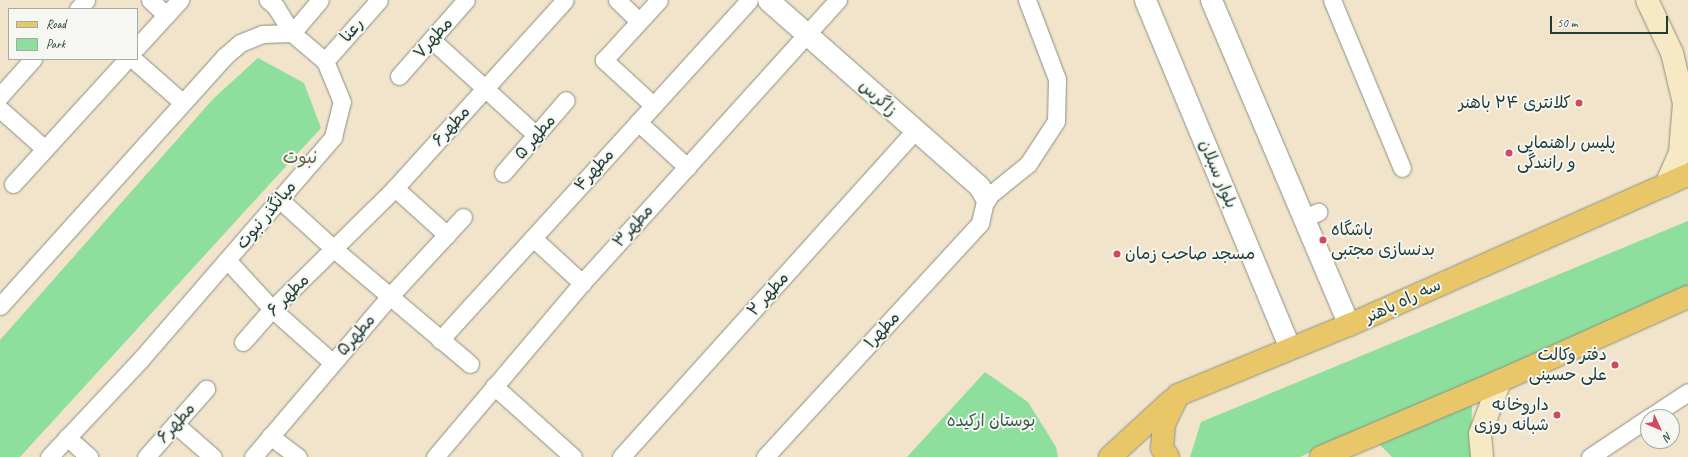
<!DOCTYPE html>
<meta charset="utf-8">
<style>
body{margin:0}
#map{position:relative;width:1688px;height:457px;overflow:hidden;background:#f1e4cb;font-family:Caveat,"Playpen Sans Arabic",sans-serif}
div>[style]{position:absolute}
.green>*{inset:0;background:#8ede9d}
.roads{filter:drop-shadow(0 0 1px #889080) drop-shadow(0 0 1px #889080)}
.minor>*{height:17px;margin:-8.5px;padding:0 8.5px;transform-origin:8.5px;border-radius:8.5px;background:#fff}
.tertiary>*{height:21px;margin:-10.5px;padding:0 10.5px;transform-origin:10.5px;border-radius:10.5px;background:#fff}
.secondary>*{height:22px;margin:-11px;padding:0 11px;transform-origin:11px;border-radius:11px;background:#f6e9c3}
.primary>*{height:22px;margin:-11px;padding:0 11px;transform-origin:11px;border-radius:11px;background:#e9c769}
.dots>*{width:11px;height:11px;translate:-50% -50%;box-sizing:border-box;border:2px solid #f6f6f2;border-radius:50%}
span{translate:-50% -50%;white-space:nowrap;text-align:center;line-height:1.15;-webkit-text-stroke:4px #f6f6f2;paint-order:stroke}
.street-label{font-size:17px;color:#1f3d34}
.poi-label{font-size:17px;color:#1f3d34}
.right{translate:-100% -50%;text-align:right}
.left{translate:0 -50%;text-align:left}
.park-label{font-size:17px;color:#355d49}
.neighbourhood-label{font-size:18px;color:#645f48}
.legend{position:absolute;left:8px;top:8px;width:130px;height:52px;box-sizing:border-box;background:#f6f6f2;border:1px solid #a0aca6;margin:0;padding:5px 7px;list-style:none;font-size:12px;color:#1f3d34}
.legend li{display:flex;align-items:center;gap:8px;height:20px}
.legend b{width:20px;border:1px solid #a0aca6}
.north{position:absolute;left:1640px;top:409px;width:40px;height:40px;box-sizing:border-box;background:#f6f6f2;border:1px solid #a0aca6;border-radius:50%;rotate:134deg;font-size:11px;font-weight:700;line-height:16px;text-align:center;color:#1f3d34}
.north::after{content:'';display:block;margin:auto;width:14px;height:18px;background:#d1495b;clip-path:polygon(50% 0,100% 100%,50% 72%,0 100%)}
.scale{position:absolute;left:1550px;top:16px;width:118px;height:18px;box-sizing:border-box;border:2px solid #1f3d34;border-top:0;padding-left:5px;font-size:12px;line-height:14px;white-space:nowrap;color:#1f3d34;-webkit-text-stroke:3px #f6f6f2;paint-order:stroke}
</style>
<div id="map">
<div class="green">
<div style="clip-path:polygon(258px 58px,304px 83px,321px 128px,20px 457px,0 457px,0 340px,213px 99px)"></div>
<div style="clip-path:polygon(1688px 221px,1688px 292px,1353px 433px,1300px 457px,1190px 457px,1201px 422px)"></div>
<div style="clip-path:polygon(985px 372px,1028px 402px,1056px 447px,1058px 457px,907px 457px)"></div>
<div style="clip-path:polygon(1472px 404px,1471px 457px,1392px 457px,1379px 444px)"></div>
</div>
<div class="roads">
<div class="minor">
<div style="left:150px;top:0;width:22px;rotate:43deg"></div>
<div style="left:617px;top:0;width:30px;rotate:44deg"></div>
<div style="left:1332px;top:0;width:182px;rotate:67.4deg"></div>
<div style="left:78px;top:9px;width:12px;rotate:-48deg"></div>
<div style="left:292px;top:33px;width:43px;rotate:-49.7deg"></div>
<div style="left:432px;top:40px;width:141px;rotate:42.4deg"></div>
<div style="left:137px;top:47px;width:64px;rotate:-47.5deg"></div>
<div style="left:133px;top:59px;width:65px;rotate:41.3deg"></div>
<div style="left:325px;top:61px;width:81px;rotate:-48.5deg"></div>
<div style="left:399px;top:76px;width:101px;rotate:-48.6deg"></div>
<div style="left:0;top:96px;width:50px;rotate:-48.3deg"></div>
<div style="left:653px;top:105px;width:67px;rotate:-137.4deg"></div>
<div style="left:604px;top:60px;width:81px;rotate:-47.5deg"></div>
<div style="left:0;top:109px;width:60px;rotate:41.6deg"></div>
<div style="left:638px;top:122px;width:67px;rotate:42.6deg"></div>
<div style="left:503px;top:173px;width:96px;rotate:-49.2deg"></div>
<div style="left:13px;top:184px;width:169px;rotate:-47.6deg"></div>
<div style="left:395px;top:188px;width:70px;rotate:42.1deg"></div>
<div style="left:279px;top:199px;width:74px;rotate:42.3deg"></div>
<div style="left:334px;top:249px;width:178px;rotate:40.2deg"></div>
<div style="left:1303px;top:219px;width:17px;rotate:-25deg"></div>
<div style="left:533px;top:238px;width:67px;rotate:42.6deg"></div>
<div style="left:227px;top:260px;width:67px;rotate:47.4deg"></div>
<div style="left:272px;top:309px;width:80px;rotate:41.5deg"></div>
<div style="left:0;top:306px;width:335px;rotate:-48deg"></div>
<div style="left:224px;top:57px;width:21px;rotate:-41deg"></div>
<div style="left:240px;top:43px;width:24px;rotate:-22deg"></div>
<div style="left:262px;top:34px;width:30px;rotate:-2deg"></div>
<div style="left:440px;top:340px;width:459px;rotate:-47.7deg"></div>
<div style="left:243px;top:342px;width:44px;rotate:-48.7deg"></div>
<div style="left:272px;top:309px;width:173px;rotate:-44.5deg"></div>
<div style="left:395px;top:188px;width:253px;rotate:-47.9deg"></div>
<div style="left:494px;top:386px;width:106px;rotate:41.9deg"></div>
<div style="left:1650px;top:417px;width:45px;rotate:-33.3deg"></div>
<div style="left:175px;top:424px;width:50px;rotate:41deg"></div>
<div style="left:270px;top:436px;width:35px;rotate:37deg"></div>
<div style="left:67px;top:437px;width:30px;rotate:42deg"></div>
<div style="left:49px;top:457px;width:134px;rotate:-46.8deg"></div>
<div style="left:141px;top:359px;width:294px;rotate:-49.1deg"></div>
<div style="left:333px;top:137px;width:36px;rotate:-76deg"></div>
<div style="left:342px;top:102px;width:44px;rotate:-112.5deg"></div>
<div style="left:325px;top:61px;width:43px;rotate:-139.7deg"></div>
<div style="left:292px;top:33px;width:31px;rotate:-122deg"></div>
<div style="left:276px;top:7px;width:11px;rotate:-139deg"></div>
<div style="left:146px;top:457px;width:91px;rotate:-48.6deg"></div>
<div style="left:253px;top:457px;width:210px;rotate:-49.6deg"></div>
<div style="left:389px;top:297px;width:109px;rotate:-47.2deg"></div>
<div style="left:435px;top:457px;width:228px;rotate:-49.8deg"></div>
<div style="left:582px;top:283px;width:382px;rotate:-47.9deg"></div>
<div style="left:621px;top:457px;width:439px;rotate:-48deg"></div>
<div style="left:765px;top:457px;width:318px;rotate:-47.4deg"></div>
<div style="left:980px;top:223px;width:26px;rotate:-77deg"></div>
<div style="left:986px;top:198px;width:54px;rotate:-39deg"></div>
<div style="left:1028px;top:164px;width:51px;rotate:-56.9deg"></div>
<div style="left:1056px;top:121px;width:42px;rotate:-88.6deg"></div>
<div style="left:1057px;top:79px;width:85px;rotate:-110.8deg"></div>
<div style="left:1590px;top:457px;width:70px;rotate:-33.9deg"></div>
</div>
<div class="tertiary">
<div style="left:768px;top:0;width:281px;rotate:41.4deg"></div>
<div style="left:979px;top:186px;width:14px;rotate:60deg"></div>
<div style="left:1145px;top:0;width:377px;rotate:67.4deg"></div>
<div style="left:1211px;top:0;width:353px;rotate:67deg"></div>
</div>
<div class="secondary">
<div style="left:1647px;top:0;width:59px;rotate:64.7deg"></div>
<div style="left:1672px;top:53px;width:51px;rotate:76.5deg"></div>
<div style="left:1684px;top:103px;width:50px;rotate:94.6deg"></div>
<div style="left:1680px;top:153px;width:35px;rotate:114deg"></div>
<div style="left:1482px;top:457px;width:23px;rotate:-95deg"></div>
<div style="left:1480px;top:434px;width:57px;rotate:-69.3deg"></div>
</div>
<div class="primary">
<div style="left:1110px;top:457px;width:83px;rotate:-42.6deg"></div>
<div style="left:1168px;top:457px;width:11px;rotate:-124deg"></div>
<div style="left:1162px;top:448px;width:24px;rotate:-85deg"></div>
<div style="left:1164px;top:424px;width:32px;rotate:-64deg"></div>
<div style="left:1178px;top:395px;width:185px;rotate:-22.3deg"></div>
<div style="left:1349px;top:325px;width:371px;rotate:-23.9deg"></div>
<div style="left:1321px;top:457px;width:194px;rotate:-23deg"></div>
<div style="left:1500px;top:381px;width:206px;rotate:-24.1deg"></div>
</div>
</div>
<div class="dots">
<div style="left:1579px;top:103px;background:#d1495b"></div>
<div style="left:1509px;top:153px;background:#d1495b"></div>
<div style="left:1323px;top:240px;background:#d1495b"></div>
<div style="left:1117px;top:254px;background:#d1495b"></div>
<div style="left:1615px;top:365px;background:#d1495b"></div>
<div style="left:1557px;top:415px;background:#d1495b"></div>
</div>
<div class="street-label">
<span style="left:352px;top:30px;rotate:-49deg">رعنا</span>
<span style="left:433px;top:38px;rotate:-48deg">مطهر۷</span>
<span style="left:878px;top:98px;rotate:42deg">زاگرس</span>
<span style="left:451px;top:126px;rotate:-48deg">مطهر۶</span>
<span style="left:535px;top:137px;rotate:-49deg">مطهر ۵</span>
<span style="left:594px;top:170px;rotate:-48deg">مطهر۴</span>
<span style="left:1218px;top:174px;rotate:67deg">بلوار سبلان</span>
<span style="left:266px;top:215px;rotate:-50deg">میانگذر نبوت</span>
<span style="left:633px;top:226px;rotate:-48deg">مطهر۳</span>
<span style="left:768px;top:294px;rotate:-48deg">مطهر ۲</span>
<span style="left:288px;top:295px;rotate:-45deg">مطهر ۶</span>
<span style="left:1403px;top:301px;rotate:-25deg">سه راه باهنر</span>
<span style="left:882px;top:330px;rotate:-47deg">مطهر۱</span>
<span style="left:356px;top:335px;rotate:-49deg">مطهر۵</span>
<span style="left:176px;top:423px;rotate:-48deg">مطهر۶</span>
</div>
<div class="poi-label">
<span class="right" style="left:1571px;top:103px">کلانتری ۲۴ باهنر</span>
<span class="left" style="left:1517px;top:153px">پلیس راهنمایی<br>و رانندگی</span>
<span class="left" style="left:1331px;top:240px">باشگاه<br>بدنسازی مجتبی</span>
<span class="left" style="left:1125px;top:254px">مسجد صاحب زمان</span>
<span class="right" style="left:1607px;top:365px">دفتر وکالت<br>علی حسینی</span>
<span class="right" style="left:1549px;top:415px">داروخانه<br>شبانه روزی</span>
</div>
<div class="park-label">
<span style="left:991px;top:421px">بوستان ارکیده</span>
</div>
<div class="neighbourhood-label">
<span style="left:300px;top:157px">نبوت</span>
</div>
<ul class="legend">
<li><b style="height:5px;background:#e9c769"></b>Road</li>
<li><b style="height:11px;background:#8ede9d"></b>Park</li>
</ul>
<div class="north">N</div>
<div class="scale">50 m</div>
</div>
